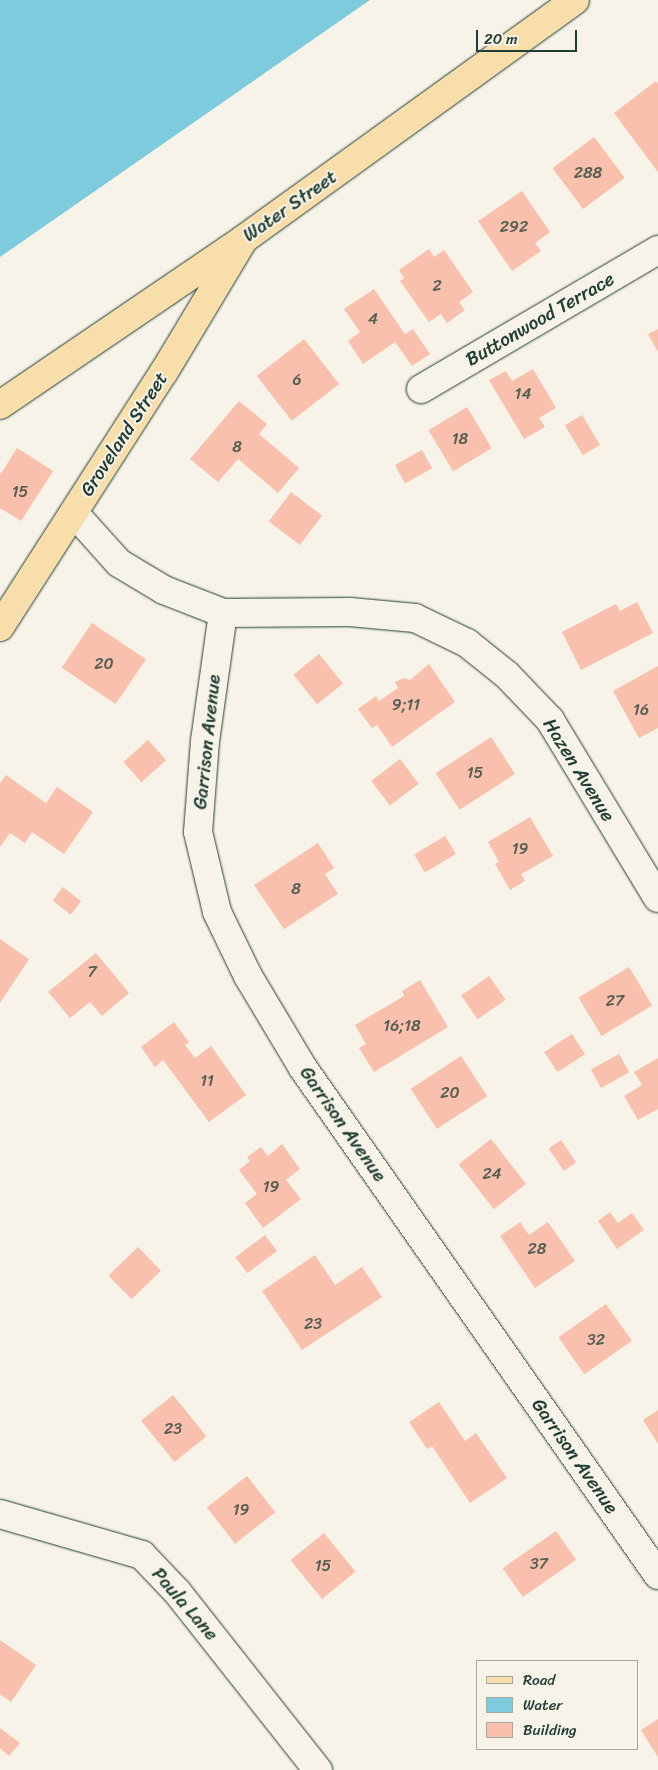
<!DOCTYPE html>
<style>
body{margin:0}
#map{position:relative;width:658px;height:1770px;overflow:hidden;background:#f7f3e8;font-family:Sriracha,sans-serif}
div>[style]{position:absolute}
.water>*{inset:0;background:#7dcbdc}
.building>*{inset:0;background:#f8c0ad;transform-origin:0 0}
.roads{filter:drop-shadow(0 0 1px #1f3d34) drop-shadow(0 0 1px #1f3d34)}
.minor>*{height:28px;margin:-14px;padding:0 14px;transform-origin:14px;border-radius:14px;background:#f7f3e8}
.major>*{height:28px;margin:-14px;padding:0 14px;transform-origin:14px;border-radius:14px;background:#f8deab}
span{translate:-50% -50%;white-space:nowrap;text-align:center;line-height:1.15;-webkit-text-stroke:4px #f7f3e8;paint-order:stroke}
.number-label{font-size:16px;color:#555e52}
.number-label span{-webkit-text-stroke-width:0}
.street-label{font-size:19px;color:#1f3d34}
.legend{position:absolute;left:476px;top:1660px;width:162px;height:90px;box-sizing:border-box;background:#f7f3e8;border:1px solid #a1aaa0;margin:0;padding:6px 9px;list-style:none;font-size:15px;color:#1f3d34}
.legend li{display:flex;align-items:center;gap:10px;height:25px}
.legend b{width:25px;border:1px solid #a1aaa0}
.scale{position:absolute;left:476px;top:30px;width:101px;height:22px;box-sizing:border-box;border:2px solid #1f3d34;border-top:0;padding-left:6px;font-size:15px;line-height:18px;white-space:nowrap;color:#1f3d34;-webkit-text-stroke:4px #f7f3e8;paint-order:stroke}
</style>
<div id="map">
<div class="water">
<div style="clip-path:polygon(0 0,370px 0,0 257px)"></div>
</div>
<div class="building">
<div style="clip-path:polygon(656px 81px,658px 84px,658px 172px,614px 113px)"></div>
<div style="left:594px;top:137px;width:51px;height:52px;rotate:53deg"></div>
<div style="clip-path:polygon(522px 191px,550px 232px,535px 243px,541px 251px,512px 271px,478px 221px)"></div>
<div style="clip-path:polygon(429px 249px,434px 257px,444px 250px,473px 292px,459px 302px,465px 310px,447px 323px,441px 314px,429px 322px,400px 281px,404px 278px,399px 270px)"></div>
<div style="clip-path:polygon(374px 289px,405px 334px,413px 329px,430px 354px,412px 366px,395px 342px,363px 364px,348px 341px,360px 332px,344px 309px)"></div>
<div style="clip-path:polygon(658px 329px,658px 352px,648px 334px)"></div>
<div style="left:304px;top:339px;width:57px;height:60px;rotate:52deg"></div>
<div style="clip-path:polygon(533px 369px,556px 408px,539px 418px,545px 427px,524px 439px,489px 380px,506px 371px,512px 381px)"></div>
<div style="clip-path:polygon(239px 401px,267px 424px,259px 434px,299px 468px,278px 493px,238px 459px,218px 482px,190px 459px)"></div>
<div style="left:467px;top:407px;width:48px;height:45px;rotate:59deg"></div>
<div style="left:582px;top:415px;width:35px;height:20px;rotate:59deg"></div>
<div style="clip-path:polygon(17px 448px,53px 471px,21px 521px,0 508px,0 475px)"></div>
<div style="left:422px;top:450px;width:21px;height:31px;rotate:61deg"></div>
<div style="left:291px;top:492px;width:39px;height:37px;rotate:37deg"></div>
<div style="clip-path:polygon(637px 602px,653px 633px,581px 670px,562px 632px,616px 604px,620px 611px)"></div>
<div style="left:92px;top:623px;width:65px;height:54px;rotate:34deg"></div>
<div style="left:319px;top:654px;width:38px;height:33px;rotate:51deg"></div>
<div style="clip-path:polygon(429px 664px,455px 702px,392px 747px,377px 725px,372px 728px,358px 709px,376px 696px,379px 701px,398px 688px,395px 682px,404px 678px,410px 680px)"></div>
<div style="clip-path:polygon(658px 666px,658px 728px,639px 738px,613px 691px)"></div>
<div style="left:491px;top:737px;width:44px;height:66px;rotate:57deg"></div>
<div style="left:148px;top:740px;width:27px;height:33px;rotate:48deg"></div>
<div style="left:400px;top:759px;width:31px;height:36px;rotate:53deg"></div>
<div style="clip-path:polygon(6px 775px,46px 803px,57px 787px,93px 812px,64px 854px,32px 832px,25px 843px,10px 833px,0 847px,0 783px)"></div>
<div style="clip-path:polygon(530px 817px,553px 856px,521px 874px,525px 881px,510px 890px,495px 864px,499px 862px,488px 842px)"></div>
<div style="left:445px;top:836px;width:21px;height:36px;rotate:59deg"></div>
<div style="clip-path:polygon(318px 843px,334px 868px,325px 874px,338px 894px,284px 929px,254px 885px)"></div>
<div style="left:63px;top:887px;width:23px;height:17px;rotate:38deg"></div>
<div style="clip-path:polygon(0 939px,29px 959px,0 1003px)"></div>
<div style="clip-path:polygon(96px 953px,129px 993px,102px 1016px,90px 1002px,70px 1018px,48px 992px)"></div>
<div style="left:629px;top:967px;width:45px;height:59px;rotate:59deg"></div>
<div style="left:489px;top:976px;width:29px;height:34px;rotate:55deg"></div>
<div style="clip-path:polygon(420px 980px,448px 1027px,374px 1072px,359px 1048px,366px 1044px,355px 1025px,404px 996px,402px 991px)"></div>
<div style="clip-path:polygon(174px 1022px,189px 1042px,185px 1045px,195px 1058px,211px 1046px,246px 1095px,209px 1122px,163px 1060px,155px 1067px,141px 1047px)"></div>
<div style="left:572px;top:1034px;width:24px;height:33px;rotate:57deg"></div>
<div style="left:619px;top:1054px;width:21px;height:32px;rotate:61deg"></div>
<div style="left:461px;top:1056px;width:48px;height:60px;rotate:57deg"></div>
<div style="clip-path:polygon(658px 1058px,658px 1109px,638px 1120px,624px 1096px,642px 1085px,634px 1072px)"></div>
<div style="left:491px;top:1139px;width:57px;height:41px;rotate:52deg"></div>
<div style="left:561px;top:1140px;width:27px;height:15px;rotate:56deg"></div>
<div style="clip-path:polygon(282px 1144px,300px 1169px,286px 1180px,301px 1199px,263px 1228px,245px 1203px,257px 1194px,239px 1170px,250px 1161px,247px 1157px,261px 1147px,268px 1156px)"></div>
<div style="clip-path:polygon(610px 1212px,618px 1223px,632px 1213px,644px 1230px,617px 1249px,598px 1221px)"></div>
<div style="clip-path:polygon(520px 1222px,529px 1235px,548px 1222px,575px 1261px,535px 1288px,500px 1236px)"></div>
<div style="left:265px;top:1235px;width:20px;height:37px;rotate:53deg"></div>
<div style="left:138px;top:1247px;width:33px;height:41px;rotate:46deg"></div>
<div style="clip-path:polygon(315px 1255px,335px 1285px,362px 1267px,382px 1297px,302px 1350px,262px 1291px)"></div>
<div style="left:606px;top:1304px;width:45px;height:58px;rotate:55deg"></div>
<div style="left:173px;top:1395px;width:53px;height:41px;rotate:51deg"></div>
<div style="clip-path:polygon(439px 1402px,465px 1441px,476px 1433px,507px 1478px,470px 1503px,432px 1446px,427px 1449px,409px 1422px)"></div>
<div style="clip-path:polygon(658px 1410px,658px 1444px,643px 1420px)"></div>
<div style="left:247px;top:1476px;width:46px;height:51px;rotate:52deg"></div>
<div style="left:556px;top:1531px;width:35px;height:65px;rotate:55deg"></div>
<div style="left:324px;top:1533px;width:50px;height:43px;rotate:51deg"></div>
<div style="clip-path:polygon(0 1640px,36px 1665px,11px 1702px,0 1694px)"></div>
<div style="clip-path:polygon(658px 1719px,658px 1757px,641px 1730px)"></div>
<div style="clip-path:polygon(0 1728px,20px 1743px,9px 1756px,0 1748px)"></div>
</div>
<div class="roads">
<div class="minor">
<div style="left:421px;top:389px;width:275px;rotate:-30.4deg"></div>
<div style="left:74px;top:513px;width:67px;rotate:48deg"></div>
<div style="left:119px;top:563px;width:52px;rotate:31deg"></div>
<div style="left:164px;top:590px;width:63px;rotate:21.3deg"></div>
<div style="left:223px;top:613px;width:127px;rotate:-0.5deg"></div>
<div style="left:350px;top:612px;width:65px;rotate:5.3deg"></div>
<div style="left:415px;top:618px;width:58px;rotate:25.7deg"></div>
<div style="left:467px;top:643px;width:51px;rotate:38.7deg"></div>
<div style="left:507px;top:675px;width:62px;rotate:46.3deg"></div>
<div style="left:550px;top:720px;width:208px;rotate:58.8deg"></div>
<div style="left:223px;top:613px;width:129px;rotate:98deg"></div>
<div style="left:205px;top:741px;width:91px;rotate:94.4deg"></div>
<div style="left:198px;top:832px;width:82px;rotate:76.6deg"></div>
<div style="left:217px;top:912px;width:71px;rotate:64.2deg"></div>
<div style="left:248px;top:976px;width:107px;rotate:59.1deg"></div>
<div style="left:303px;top:1068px;width:619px;rotate:55deg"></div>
<div style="left:0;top:1514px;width:148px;rotate:16.1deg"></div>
<div style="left:142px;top:1555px;width:52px;rotate:46.5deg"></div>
<div style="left:178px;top:1593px;width:226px;rotate:51.7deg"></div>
</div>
<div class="major">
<div style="left:0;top:405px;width:295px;rotate:-34.2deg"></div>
<div style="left:244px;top:239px;width:408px;rotate:-35.8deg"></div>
<div style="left:0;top:627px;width:303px;rotate:-57.3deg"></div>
<div style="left:164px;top:372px;width:149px;rotate:-59deg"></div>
</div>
</div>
<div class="number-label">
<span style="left:588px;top:173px">288</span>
<span style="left:514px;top:227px">292</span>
<span style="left:437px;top:286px">2</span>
<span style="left:373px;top:319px">4</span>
<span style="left:297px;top:380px">6</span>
<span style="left:523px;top:394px">14</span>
<span style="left:460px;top:439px">18</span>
<span style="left:237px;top:447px">8</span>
<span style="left:20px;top:492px">15</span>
<span style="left:104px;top:664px">20</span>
<span style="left:406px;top:705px">9;11</span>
<span style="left:641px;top:710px">16</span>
<span style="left:475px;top:773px">15</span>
<span style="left:520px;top:849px">19</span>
<span style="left:296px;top:889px">8</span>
<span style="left:92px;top:972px">7</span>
<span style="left:615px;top:1001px">27</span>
<span style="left:402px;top:1026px">16;18</span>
<span style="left:207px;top:1081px">11</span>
<span style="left:450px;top:1093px">20</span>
<span style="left:492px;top:1174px">24</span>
<span style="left:271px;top:1187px">19</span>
<span style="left:537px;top:1249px">28</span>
<span style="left:313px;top:1324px">23</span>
<span style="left:596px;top:1340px">32</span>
<span style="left:173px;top:1429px">23</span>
<span style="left:241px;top:1510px">19</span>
<span style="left:539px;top:1564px">37</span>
<span style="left:323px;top:1566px">15</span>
</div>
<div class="street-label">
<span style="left:290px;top:206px;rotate:-35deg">Water Street</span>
<span style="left:540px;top:319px;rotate:-30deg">Buttonwood Terrace</span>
<span style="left:124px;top:434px;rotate:-57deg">Groveland Street</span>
<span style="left:207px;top:742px;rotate:-84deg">Garrison Avenue</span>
<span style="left:579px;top:770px;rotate:58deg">Hazen Avenue</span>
<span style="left:343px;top:1124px;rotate:55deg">Garrison Avenue</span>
<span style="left:575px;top:1456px;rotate:55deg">Garrison Avenue</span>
<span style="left:185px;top:1604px;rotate:49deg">Paula Lane</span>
</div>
<ul class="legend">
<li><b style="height:6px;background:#f8deab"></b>Road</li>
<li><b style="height:14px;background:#7dcbdc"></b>Water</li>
<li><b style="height:14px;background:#f8c0ad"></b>Building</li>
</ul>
<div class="scale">20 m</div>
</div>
